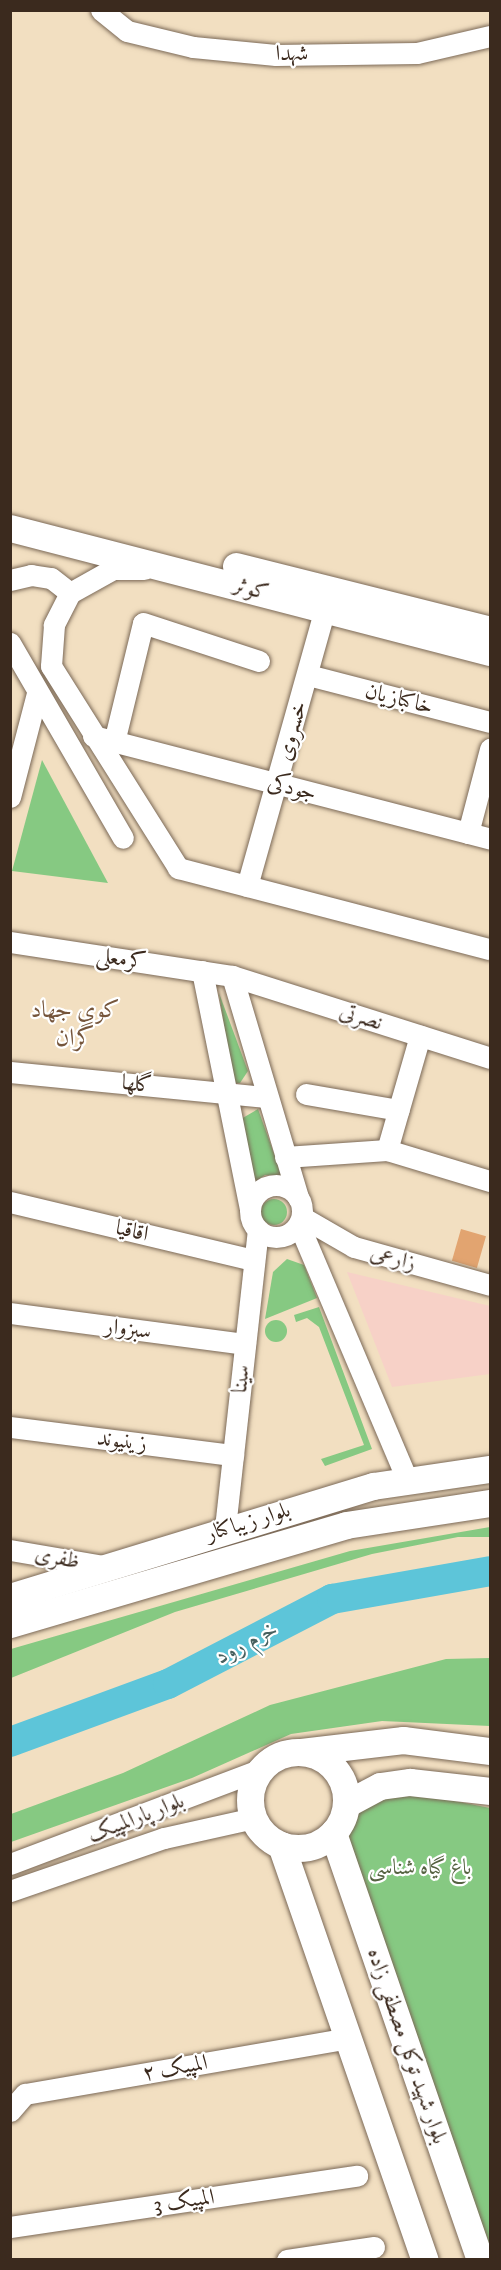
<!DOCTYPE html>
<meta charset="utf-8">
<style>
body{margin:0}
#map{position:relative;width:501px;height:2270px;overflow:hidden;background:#f2dfc1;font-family:"IM FELL DW Pica",Amiri,serif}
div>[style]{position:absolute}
.built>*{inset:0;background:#f7d1c7}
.green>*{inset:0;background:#86c982}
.round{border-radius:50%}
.river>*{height:30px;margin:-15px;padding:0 15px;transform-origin:15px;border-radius:15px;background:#5dc5d9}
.building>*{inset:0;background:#e2a470;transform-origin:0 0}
.roads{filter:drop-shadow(0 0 2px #7b6957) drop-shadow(0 0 2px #7b6957)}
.minor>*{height:21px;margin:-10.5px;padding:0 10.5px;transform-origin:10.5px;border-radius:10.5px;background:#fff}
.minor>.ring{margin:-10.5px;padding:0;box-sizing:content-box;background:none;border:21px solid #fff;border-radius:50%}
.major>*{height:27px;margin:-13.5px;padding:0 13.5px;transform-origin:13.5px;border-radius:13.5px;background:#fff}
.major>.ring{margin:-13.5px;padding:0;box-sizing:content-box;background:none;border:27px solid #fff;border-radius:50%}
span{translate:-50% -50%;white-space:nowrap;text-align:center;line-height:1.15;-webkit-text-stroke:4.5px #fff;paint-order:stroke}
.street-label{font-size:22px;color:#3b2a1e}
.park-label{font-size:22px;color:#556241}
.neighbourhood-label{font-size:24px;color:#75553b}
.water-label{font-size:24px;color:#47605f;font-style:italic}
.frame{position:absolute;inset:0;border:12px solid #3b2a1e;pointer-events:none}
</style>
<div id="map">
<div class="built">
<div style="clip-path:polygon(347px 1272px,490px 1306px,490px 1374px,392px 1387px)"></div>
</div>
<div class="green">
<div style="clip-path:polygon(42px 760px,108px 883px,12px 871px)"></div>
<div style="clip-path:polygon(219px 993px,248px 1071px,240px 1083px,233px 1083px)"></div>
<div style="clip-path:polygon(258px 1109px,282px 1176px,265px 1175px,252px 1184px,241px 1119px)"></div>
<div class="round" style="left:261px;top:1199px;width:26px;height:26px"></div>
<div style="clip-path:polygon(287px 1259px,304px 1265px,317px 1298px,265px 1319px,273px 1272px)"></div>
<div style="clip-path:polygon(319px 1307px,372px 1449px,325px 1466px,321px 1459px,364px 1445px,319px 1327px,307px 1318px,296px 1322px,294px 1315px)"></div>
<div class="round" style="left:265px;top:1320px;width:22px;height:22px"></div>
<div style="clip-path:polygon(490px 1527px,490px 1537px,458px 1537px,372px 1554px,175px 1612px,11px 1678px,11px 1649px,350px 1551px)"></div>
<div style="clip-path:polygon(490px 1658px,490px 1726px,382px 1721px,291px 1734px,192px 1778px,11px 1842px,11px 1814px,123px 1773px,270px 1705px,446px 1659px)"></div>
<div style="clip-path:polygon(380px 1786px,490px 1808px,490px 2259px,333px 1833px)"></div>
</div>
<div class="river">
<div style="left:10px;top:1742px;width:168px;rotate:-20.2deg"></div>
<div style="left:168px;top:1684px;width:185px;rotate:-27.4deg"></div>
<div style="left:332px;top:1599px;width:160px;rotate:-10deg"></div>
</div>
<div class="building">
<div style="left:461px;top:1229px;width:26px;height:33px;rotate:16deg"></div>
</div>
<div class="roads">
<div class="minor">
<div style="left:101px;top:10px;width:33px;rotate:39deg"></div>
<div style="left:127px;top:31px;width:68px;rotate:13.6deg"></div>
<div style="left:193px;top:47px;width:83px;rotate:5.5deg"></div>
<div style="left:276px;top:55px;width:141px;rotate:-0.8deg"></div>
<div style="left:417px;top:53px;width:75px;rotate:-13.1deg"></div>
<div style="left:144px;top:569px;width:31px;rotate:180deg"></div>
<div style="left:113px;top:569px;width:49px;rotate:150.8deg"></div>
<div style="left:70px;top:593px;width:36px;rotate:117deg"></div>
<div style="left:54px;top:625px;width:41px;rotate:94.2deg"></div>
<div style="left:51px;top:666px;width:239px;rotate:57.8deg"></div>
<div style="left:178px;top:868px;width:322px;rotate:14.6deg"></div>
<div style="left:10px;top:580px;width:22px;rotate:-13deg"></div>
<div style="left:31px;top:575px;width:20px;rotate:9deg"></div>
<div style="left:51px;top:578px;width:24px;rotate:38deg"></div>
<div style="left:10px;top:643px;width:225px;rotate:59.9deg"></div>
<div style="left:308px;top:675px;width:188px;rotate:14.5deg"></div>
<div style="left:93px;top:736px;width:410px;rotate:14.5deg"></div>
<div style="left:114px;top:742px;width:122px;rotate:-76.3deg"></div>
<div style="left:143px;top:623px;width:122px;rotate:18.1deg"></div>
<div style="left:10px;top:797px;width:107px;rotate:-75.4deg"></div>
<div style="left:468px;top:833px;width:87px;rotate:-75.3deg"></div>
<div style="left:247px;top:886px;width:288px;rotate:-74.3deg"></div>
<div style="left:10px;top:942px;width:225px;rotate:8.7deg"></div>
<div style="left:232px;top:976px;width:271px;rotate:17.6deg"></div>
<div style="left:202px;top:971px;width:242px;rotate:78.6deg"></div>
<div style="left:232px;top:976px;width:232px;rotate:73.4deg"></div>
<div style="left:10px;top:1072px;width:255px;rotate:5.6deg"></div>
<div style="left:306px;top:1094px;width:94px;rotate:9.8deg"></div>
<div style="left:387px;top:1150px;width:119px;rotate:-73.9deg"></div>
<div style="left:285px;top:1157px;width:102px;rotate:-3.9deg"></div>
<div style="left:387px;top:1150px;width:108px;rotate:16.8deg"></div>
<div class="ring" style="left:250px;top:1185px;width:31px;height:31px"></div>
<div style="left:10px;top:1202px;width:251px;rotate:13.4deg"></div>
<div style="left:302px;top:1217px;width:60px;rotate:30deg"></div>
<div style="left:354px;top:1247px;width:141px;rotate:15.6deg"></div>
<div style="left:299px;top:1225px;width:277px;rotate:67deg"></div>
<div style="left:10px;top:1313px;width:237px;rotate:7.5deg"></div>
<div style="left:10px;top:1427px;width:225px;rotate:7.2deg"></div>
<div style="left:225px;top:1528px;width:300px;rotate:-83.7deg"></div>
<div style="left:10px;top:1550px;width:95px;rotate:9.7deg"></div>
<div style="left:10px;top:1864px;width:268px;rotate:-20.7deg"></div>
<div style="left:10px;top:1891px;width:163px;rotate:-19deg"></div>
<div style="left:164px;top:1838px;width:92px;rotate:-12.5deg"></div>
<div style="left:10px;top:2111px;width:23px;rotate:-49deg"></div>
<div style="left:25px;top:2094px;width:328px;rotate:-9.8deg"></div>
<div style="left:10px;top:2227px;width:351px;rotate:-8.4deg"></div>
<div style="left:287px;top:2260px;width:88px;rotate:-8.5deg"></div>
</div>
<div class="major">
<div style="left:10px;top:528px;width:496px;rotate:14.5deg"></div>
<div style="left:236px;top:566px;width:262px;rotate:14.1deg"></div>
<div style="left:10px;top:1597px;width:380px;rotate:-17deg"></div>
<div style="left:373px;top:1486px;width:118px;rotate:-8.3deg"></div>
<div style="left:10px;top:1624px;width:350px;rotate:-16.4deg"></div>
<div style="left:346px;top:1525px;width:146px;rotate:-8.7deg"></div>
<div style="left:301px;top:1752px;width:103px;rotate:-6.7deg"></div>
<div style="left:403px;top:1740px;width:88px;rotate:7.2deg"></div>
<div class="ring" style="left:250px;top:1752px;width:69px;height:69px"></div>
<div style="left:346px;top:1804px;width:38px;rotate:-28deg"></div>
<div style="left:380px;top:1786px;width:30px;rotate:-8deg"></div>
<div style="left:410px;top:1782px;width:81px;rotate:6.4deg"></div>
<div style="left:333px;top:1833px;width:452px;rotate:71deg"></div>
<div style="left:281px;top:1845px;width:439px;rotate:70.9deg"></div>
</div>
</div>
<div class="street-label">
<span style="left:292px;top:54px">شهدا</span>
<span style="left:251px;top:589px;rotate:15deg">کوثر</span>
<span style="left:399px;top:699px;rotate:14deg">خاکبازیان</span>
<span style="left:292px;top:731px;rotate:-74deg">خسروی</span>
<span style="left:292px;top:788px;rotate:14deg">جودکی</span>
<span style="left:121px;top:959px;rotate:9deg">کرمعلی</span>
<span style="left:361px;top:1017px;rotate:18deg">نصرتی</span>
<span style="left:137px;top:1084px;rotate:6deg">گلها</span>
<span style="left:132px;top:1231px;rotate:13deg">اقاقیا</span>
<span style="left:393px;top:1258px;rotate:15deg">زارعی</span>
<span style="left:128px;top:1329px;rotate:7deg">سبزوار</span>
<span style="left:241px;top:1379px;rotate:-84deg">سینا</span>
<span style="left:122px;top:1441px;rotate:7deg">زینیوند</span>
<span style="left:248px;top:1522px;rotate:-17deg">بلوار زیباکنار</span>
<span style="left:57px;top:1558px;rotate:10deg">ظفری</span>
<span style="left:136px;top:1818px;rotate:-21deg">بلوار پارالمپیک</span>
<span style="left:407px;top:2046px;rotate:71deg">بلوار شهید توکل مصطفی زاده</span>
<span style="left:175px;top:2068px;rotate:-10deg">المپیک ۲</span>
<span style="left:184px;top:2201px;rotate:-8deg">المپیک 3</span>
</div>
<div class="park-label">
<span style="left:420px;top:1868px">باغ گیاه شناسی</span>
</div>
<div class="neighbourhood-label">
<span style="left:75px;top:1025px">کوی جهاد<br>گران</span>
</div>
<div class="water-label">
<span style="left:247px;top:1643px;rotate:-28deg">خرم رود</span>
</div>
<div class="frame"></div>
</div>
